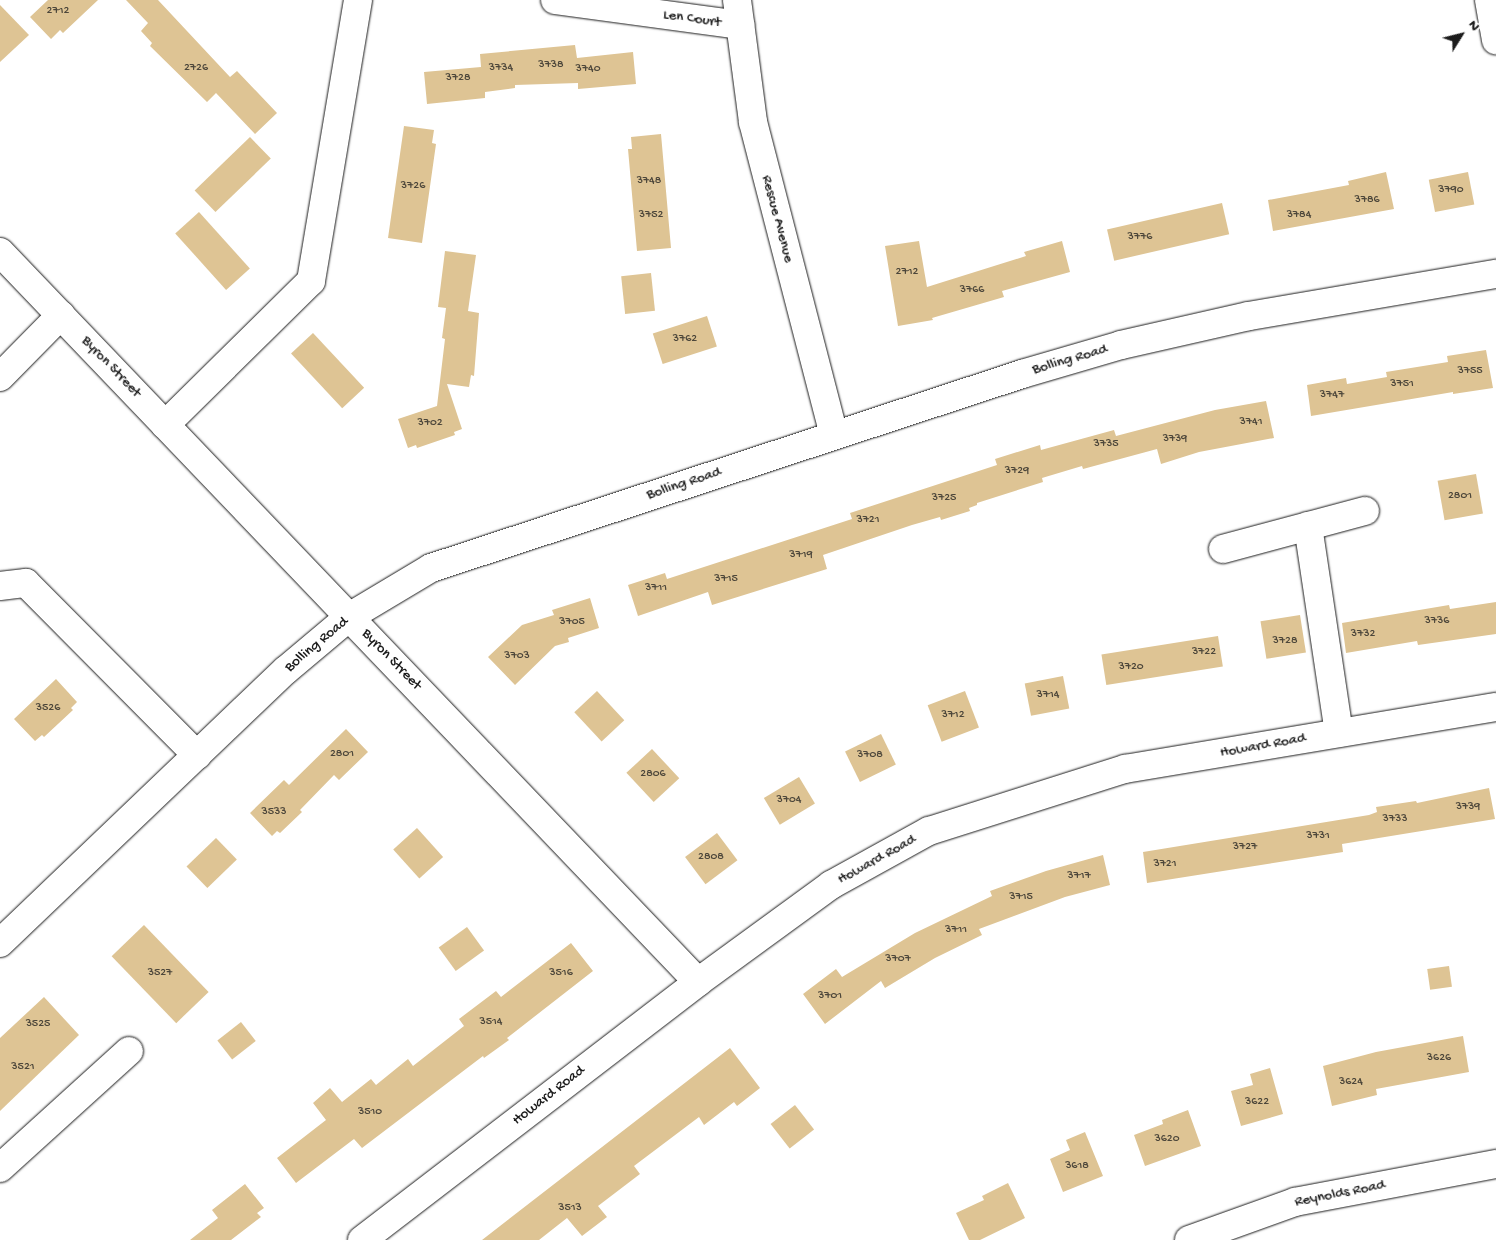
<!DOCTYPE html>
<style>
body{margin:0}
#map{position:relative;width:1496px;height:1240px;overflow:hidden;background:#fff;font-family:"Gochi Hand",sans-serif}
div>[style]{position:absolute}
.building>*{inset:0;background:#dec494;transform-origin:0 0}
.roads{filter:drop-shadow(0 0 1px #1c1c1c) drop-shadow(0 0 1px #1c1c1c)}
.minor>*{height:28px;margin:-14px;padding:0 14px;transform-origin:14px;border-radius:14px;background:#fff}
.major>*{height:28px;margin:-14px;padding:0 14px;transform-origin:14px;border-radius:14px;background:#fff}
span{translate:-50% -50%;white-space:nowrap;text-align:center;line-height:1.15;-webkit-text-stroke:4px #fff;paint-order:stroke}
.number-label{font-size:12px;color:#4c463a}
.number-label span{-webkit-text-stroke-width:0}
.street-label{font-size:15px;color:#1c1c1c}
.north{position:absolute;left:1436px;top:10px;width:50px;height:50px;-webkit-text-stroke:4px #fff;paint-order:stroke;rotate:54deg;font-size:14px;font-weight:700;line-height:20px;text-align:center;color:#1c1c1c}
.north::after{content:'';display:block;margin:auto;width:18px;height:22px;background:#1c1c1c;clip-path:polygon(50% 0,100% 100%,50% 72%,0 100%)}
</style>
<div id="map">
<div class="building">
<div style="clip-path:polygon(48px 0,98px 0,63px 33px,60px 30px,51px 39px,30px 17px)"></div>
<div style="clip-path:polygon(126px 0,158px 0,230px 77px,237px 71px,277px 113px,255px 134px,216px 93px,207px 102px,150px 46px,152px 43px,141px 31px,148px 23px)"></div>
<div style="clip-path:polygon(0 5px,29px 35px,0 62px)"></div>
<div style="clip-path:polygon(575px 45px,577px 58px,633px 52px,636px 84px,578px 89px,578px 83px,515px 85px,515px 88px,485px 92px,485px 98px,427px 104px,424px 72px,481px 67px,480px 54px)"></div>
<div style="clip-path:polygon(404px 126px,434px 130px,432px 143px,436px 144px,422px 243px,388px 238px)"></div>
<div style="clip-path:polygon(661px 134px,671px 248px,637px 251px,628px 149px,632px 149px,631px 137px)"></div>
<div style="left:250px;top:137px;width:30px;height:77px;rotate:46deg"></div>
<div style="clip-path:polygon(1386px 172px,1394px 209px,1273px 231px,1268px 200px,1349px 185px,1348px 181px)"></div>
<div style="left:1468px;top:172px;width:33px;height:40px;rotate:79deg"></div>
<div style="left:1222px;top:203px;width:32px;height:118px;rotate:77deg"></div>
<div style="left:199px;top:212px;width:76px;height:32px;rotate:48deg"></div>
<div style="clip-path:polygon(919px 241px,927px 287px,1026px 256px,1024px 252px,1062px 241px,1070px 272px,1002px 291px,1004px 297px,932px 318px,933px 320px,898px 326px,885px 246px)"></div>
<div style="clip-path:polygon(445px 251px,476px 255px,468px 311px,479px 313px,474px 376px,471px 375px,469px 387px,447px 384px,462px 429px,454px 432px,455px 435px,417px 448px,416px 445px,408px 448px,398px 419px,437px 406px,445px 339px,442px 338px,446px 308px,438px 307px)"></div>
<div style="left:651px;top:273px;width:38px;height:30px;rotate:84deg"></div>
<div style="left:707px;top:316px;width:32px;height:57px;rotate:72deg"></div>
<div style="left:313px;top:333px;width:75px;height:30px;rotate:47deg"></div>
<div style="clip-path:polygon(1486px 350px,1493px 388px,1453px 394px,1453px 392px,1311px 416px,1307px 385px,1346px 378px,1347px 384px,1387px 377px,1386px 372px,1448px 362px,1447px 356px)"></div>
<div style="clip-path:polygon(1266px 401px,1274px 438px,1199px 452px,1161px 464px,1157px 449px,1083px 469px,1082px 466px,1042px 478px,1043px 482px,977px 503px,977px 505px,969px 508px,970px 511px,941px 520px,940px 517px,912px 525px,823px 555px,827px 569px,712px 605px,708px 592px,638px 616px,628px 585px,665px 573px,667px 579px,852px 519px,850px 513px,997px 465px,995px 459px,1040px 445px,1041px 450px,1114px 430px,1116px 436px,1215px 410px)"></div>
<div style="left:1476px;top:474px;width:40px;height:39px;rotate:80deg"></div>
<div style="clip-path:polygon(590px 598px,599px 628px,568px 638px,569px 642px,555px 646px,515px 685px,488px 657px,522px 625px,554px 615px,552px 610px)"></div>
<div style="clip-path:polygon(1496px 602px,1496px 634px,1418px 645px,1417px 641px,1346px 653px,1342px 623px,1449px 605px,1450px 609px)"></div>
<div style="left:1300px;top:615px;width:38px;height:40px;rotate:81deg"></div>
<div style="left:1218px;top:636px;width:31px;height:118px;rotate:81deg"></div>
<div style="left:1063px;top:676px;width:33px;height:39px;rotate:79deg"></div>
<div style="clip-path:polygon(56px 679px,77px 702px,71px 708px,73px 710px,44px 737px,42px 735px,35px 741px,14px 719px)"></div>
<div style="left:597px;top:691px;width:40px;height:31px;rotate:47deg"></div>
<div style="left:965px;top:691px;width:39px;height:40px;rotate:69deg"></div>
<div style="clip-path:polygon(346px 729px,368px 752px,339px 780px,334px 775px,300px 810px,302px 812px,280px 833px,277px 831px,272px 836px,250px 813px,284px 780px,289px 785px)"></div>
<div style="left:881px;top:734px;width:34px;height:40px;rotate:64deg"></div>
<div style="left:652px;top:749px;width:40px;height:35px;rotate:47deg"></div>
<div style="left:799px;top:777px;width:31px;height:41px;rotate:59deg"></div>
<div style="clip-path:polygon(1489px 788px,1495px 819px,1342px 844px,1343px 852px,1147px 883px,1143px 852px,1369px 815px,1377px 812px,1376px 807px,1416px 801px,1417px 803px)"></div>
<div style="left:417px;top:828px;width:39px;height:32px;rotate:48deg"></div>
<div style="left:717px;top:833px;width:34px;height:40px;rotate:53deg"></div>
<div style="left:216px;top:838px;width:30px;height:41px;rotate:46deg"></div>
<div style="clip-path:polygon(1103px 855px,1110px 885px,1065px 897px,979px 929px,982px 935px,935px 958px,885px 988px,881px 981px,825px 1024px,803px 994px,836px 969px,842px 977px,915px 933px,992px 896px,990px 891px,1046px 871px)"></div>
<div style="left:144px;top:925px;width:93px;height:45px;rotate:46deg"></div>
<div style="left:467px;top:927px;width:29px;height:35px;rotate:54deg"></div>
<div style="clip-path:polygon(571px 943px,593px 971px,507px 1038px,509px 1040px,484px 1058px,483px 1056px,362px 1148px,354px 1139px,296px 1183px,277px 1158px,326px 1120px,313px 1103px,330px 1088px,342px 1102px,371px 1079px,376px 1085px,408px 1059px,413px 1066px,464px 1026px,459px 1019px,496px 991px,501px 997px)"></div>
<div style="left:1449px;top:966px;width:21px;height:22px;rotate:82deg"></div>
<div style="clip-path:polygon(44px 997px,79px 1035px,0 1111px,0 1038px)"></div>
<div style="left:241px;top:1022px;width:24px;height:30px;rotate:52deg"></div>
<div style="clip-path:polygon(1463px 1036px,1469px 1072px,1376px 1089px,1377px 1095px,1332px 1106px,1323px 1066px,1376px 1052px)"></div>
<div style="clip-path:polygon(730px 1048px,760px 1088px,737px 1106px,734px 1102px,704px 1125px,699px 1117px,634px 1166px,640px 1174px,598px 1206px,607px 1217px,582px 1236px,567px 1218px,539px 1240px,482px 1240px)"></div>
<div style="clip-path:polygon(1270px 1068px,1283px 1114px,1241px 1126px,1231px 1091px,1253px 1085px,1250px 1074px)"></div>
<div style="left:795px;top:1105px;width:31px;height:31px;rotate:52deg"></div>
<div style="clip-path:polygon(1188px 1110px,1201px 1146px,1145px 1166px,1134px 1135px,1163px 1124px,1162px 1120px)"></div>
<div style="clip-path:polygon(1085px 1132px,1103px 1176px,1063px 1192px,1050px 1159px,1070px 1150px,1066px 1140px)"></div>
<div style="clip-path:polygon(1008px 1183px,1025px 1218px,980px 1240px,969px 1240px,956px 1213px,984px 1200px,982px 1196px)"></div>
<div style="clip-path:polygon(245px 1184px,264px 1208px,257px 1213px,261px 1217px,231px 1240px,190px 1240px,218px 1218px,212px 1210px)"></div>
</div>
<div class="roads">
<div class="minor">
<div style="left:555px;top:0;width:187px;rotate:7.7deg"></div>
<div style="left:737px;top:0;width:123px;rotate:82.5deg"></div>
<div style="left:753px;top:122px;width:323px;rotate:75.5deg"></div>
<div style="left:0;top:252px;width:1010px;rotate:46.28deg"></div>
<div style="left:0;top:377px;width:87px;rotate:-45.5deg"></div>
<div style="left:165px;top:425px;width:205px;rotate:-44.6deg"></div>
<div style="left:311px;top:281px;width:285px;rotate:-80.5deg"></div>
<div style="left:1308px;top:526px;width:209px;rotate:81.5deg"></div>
<div style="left:1223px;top:549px;width:147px;rotate:-15deg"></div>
<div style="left:0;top:586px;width:26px;rotate:-7deg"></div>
<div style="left:26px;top:583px;width:243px;rotate:45.2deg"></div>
<div style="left:0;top:943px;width:395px;rotate:-43.7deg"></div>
<div style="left:286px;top:670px;width:82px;rotate:-40.1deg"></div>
<div style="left:349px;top:617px;width:96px;rotate:-30.9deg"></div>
<div style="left:431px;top:568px;width:622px;rotate:-18.17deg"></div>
<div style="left:1022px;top:374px;width:103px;rotate:-16.3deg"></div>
<div style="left:1121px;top:345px;width:131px;rotate:-12.8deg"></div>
<div style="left:1249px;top:316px;width:251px;rotate:-9.7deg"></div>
<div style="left:0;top:1168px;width:174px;rotate:-42.2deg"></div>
<div style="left:362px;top:1240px;width:424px;rotate:-37.5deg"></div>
<div style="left:698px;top:982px;width:165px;rotate:-36.1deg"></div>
<div style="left:831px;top:885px;width:112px;rotate:-28.9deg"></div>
<div style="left:929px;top:831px;width:206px;rotate:-17.6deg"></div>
<div style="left:1125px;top:769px;width:376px;rotate:-9.5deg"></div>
<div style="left:1189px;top:1240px;width:113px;rotate:-19.7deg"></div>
<div style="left:1295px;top:1202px;width:205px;rotate:-10.7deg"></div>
</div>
<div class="major">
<div style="left:1489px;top:0;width:41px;rotate:80.1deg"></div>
</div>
</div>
<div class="number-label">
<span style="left:58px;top:12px">2712</span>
<span style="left:551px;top:66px">3738</span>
<span style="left:196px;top:69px">2726</span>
<span style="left:501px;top:69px">3734</span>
<span style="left:588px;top:70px">3740</span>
<span style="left:458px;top:79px">3728</span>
<span style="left:649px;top:182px">3748</span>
<span style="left:413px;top:187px">3726</span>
<span style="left:1451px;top:191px">3790</span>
<span style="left:1367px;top:201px">3786</span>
<span style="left:651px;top:216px">3752</span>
<span style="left:1299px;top:216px">3784</span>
<span style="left:1140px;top:238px">3776</span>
<span style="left:907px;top:273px">2712</span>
<span style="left:972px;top:291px">3766</span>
<span style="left:685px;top:340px">3762</span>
<span style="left:1470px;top:372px">3755</span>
<span style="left:1402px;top:385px">3751</span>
<span style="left:1332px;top:396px">3747</span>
<span style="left:1251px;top:423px">3741</span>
<span style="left:430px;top:424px">3702</span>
<span style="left:1175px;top:440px">3739</span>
<span style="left:1106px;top:445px">3735</span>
<span style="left:1017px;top:472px">3729</span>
<span style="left:1460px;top:497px">2801</span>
<span style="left:944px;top:499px">3725</span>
<span style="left:868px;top:521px">3721</span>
<span style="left:801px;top:556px">3719</span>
<span style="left:726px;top:580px">3715</span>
<span style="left:656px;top:589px">3711</span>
<span style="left:1437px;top:622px">3736</span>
<span style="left:572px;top:623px">3705</span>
<span style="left:1363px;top:635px">3732</span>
<span style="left:1285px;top:642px">3728</span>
<span style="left:1204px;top:653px">3722</span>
<span style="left:517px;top:657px">3703</span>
<span style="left:1131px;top:668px">3720</span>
<span style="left:1048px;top:696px">3714</span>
<span style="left:48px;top:709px">3526</span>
<span style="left:953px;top:716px">3712</span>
<span style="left:342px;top:755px">2801</span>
<span style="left:870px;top:756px">3708</span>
<span style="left:653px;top:775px">2806</span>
<span style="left:789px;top:801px">3704</span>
<span style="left:1468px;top:808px">3739</span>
<span style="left:274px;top:813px">3533</span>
<span style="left:1395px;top:820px">3733</span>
<span style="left:1318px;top:837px">3731</span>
<span style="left:1245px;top:848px">3727</span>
<span style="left:711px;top:858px">2808</span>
<span style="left:1165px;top:865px">3721</span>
<span style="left:1079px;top:877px">3717</span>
<span style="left:1021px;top:898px">3715</span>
<span style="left:956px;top:931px">3711</span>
<span style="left:898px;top:960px">3707</span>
<span style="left:160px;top:974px">3527</span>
<span style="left:561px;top:974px">3516</span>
<span style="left:830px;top:997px">3701</span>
<span style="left:491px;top:1023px">3514</span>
<span style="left:38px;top:1025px">3525</span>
<span style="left:1439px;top:1059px">3626</span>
<span style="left:23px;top:1068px">3521</span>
<span style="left:1351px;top:1083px">3624</span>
<span style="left:1257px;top:1103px">3622</span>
<span style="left:370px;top:1113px">3510</span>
<span style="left:1167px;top:1140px">3620</span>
<span style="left:1077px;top:1167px">3618</span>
<span style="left:570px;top:1209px">3513</span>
</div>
<div class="street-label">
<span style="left:692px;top:19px;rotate:8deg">Len Court</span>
<span style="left:777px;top:219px;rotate:75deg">Rescue Avenue</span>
<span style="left:1070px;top:360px;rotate:-16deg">Bolling Road</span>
<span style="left:111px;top:367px;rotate:46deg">Byron Street</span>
<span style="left:684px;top:484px;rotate:-18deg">Bolling Road</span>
<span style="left:317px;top:645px;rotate:-40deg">Bolling Road</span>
<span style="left:391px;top:660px;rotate:46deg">Byron Street</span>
<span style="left:1263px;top:746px;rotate:-10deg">Howard Road</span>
<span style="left:877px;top:860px;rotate:-29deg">Howard Road</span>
<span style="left:549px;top:1096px;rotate:-38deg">Howard Road</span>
<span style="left:1340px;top:1194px;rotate:-11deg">Reynolds Road</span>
</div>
<div class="north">N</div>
</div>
